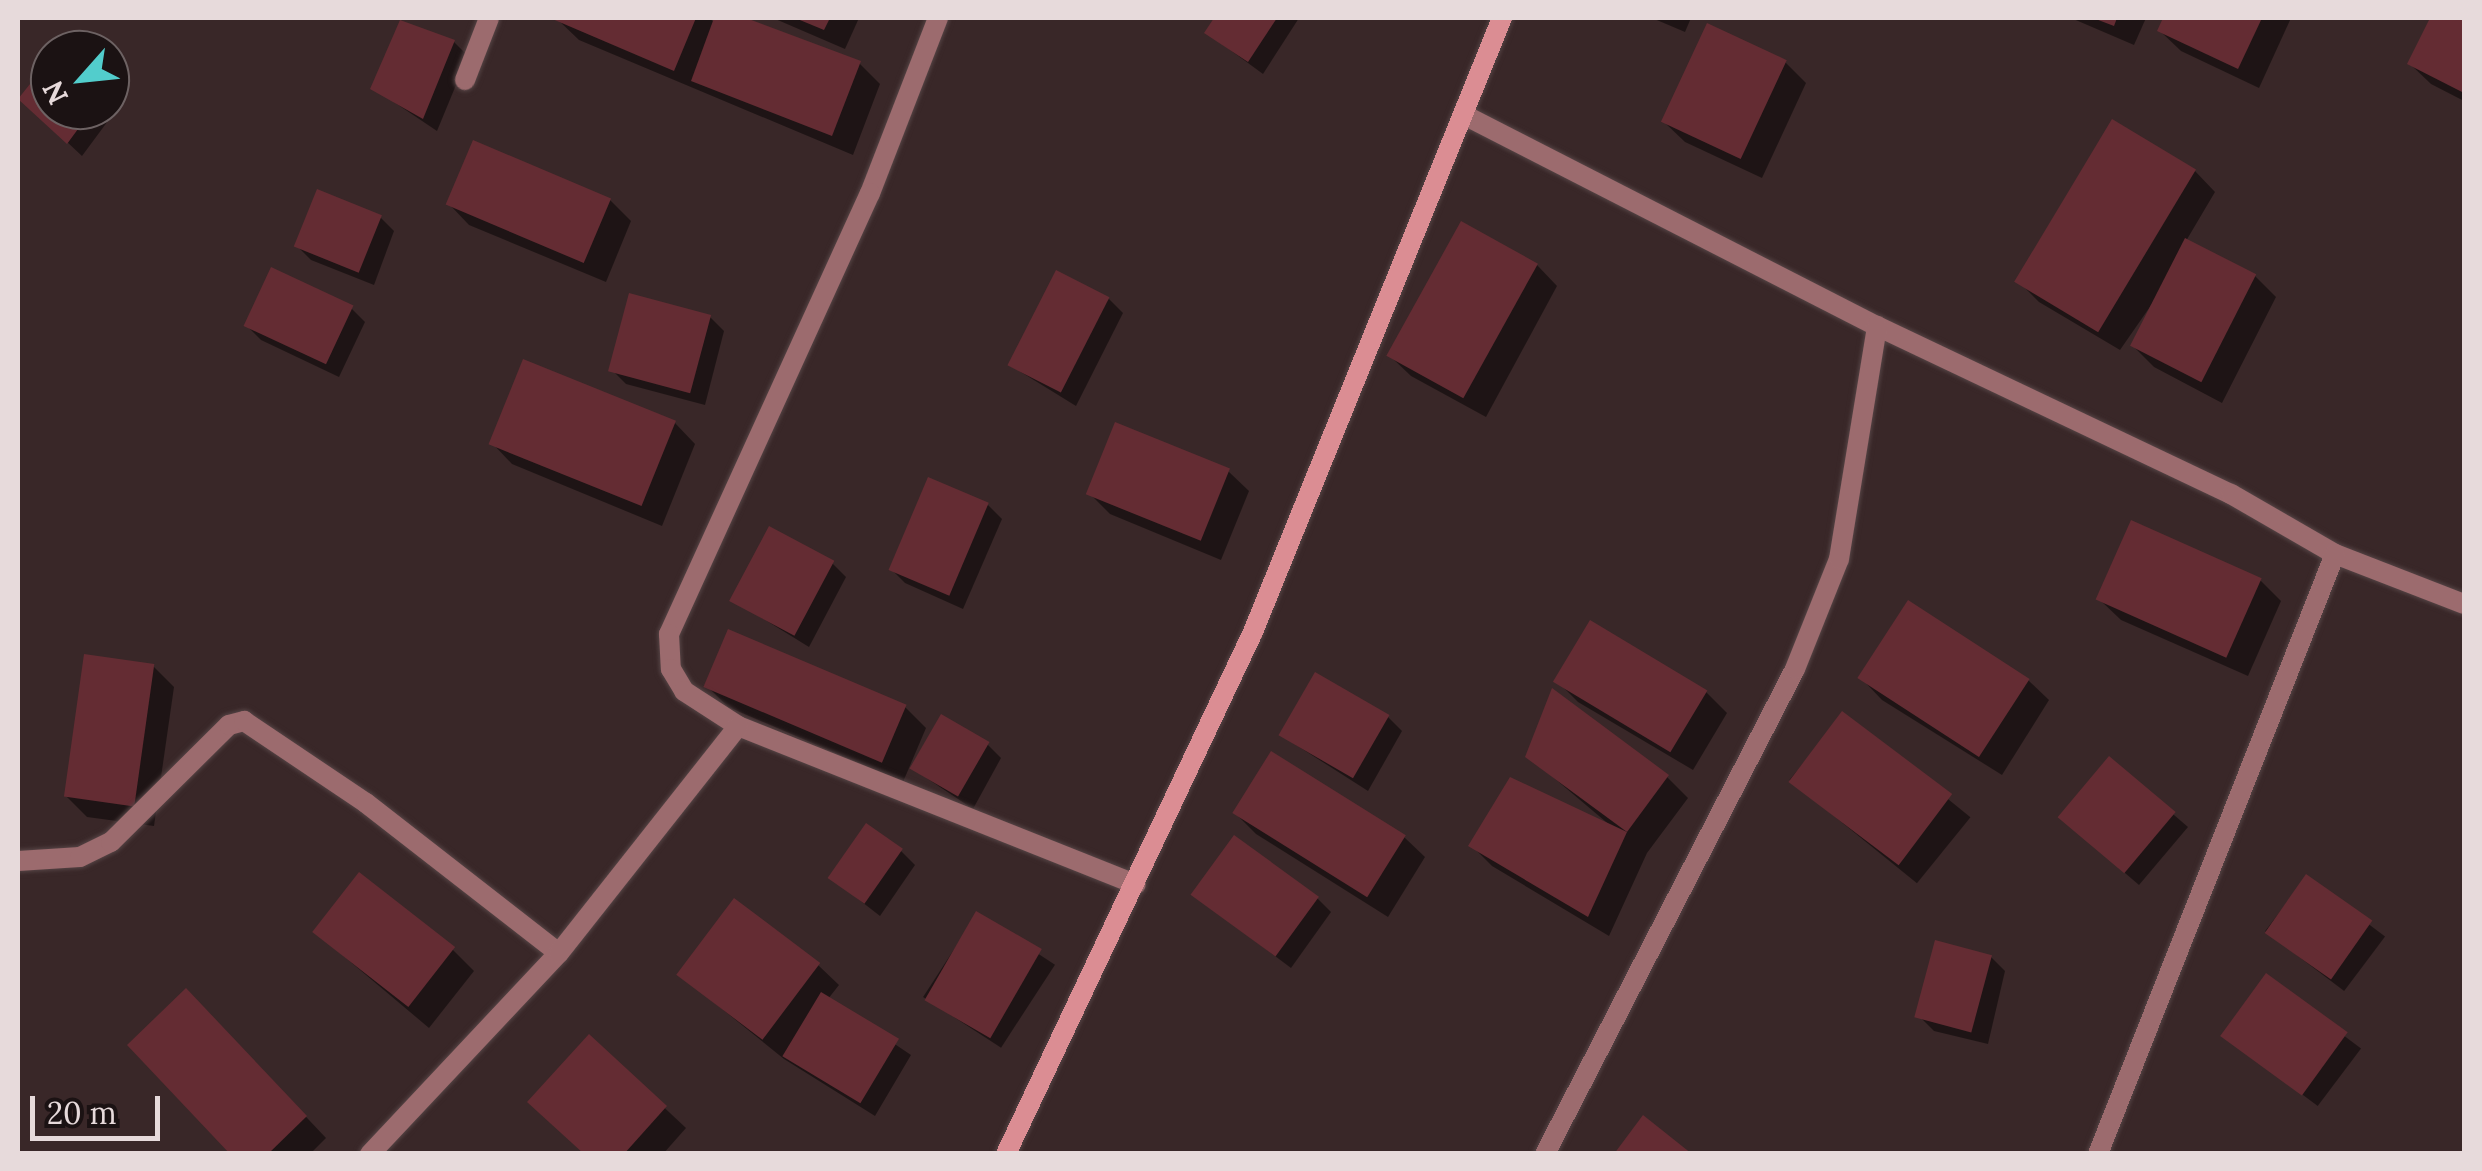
<!DOCTYPE html>
<style>
body{margin:0}
#map{position:relative;width:2482px;height:1171px;overflow:hidden;background:#392728;font-family:Lora,serif}
div>[style]{position:absolute}
.shadow>*{inset:0;background:#0007;transform-origin:0 0}
.building>*{inset:0;background:#642c33;transform-origin:0 0}
.roads{filter:drop-shadow(0 0 2px #554445) drop-shadow(0 0 2px #554445)}
.street>*{height:20px;margin:-10px;padding:0 10px;transform-origin:10px;border-radius:10px;background:#9c6b6e}
.secondary>*{height:20px;margin:-10px;padding:0 10px;transform-origin:10px;border-radius:10px;background:#db8d93}
span{translate:-50% -50%;white-space:nowrap;text-align:center;line-height:1.15;-webkit-text-stroke:8px #1b1213;paint-order:stroke}
.frame{position:absolute;inset:0;border:20px solid #e7dadb;pointer-events:none}
.north{position:absolute;left:30px;top:30px;width:100px;height:100px;box-sizing:border-box;background:#1b1213;border:2px solid #6d6263;border-radius:50%;rotate:243deg;font-size:28px;font-weight:700;line-height:40px;text-align:center;color:#e7dadb}
.north::after{content:'';display:block;margin:auto;width:35px;height:45px;background:#52cdcc;clip-path:polygon(50% 0,100% 100%,50% 72%,0 100%)}
.scale{position:absolute;left:30px;top:1096px;width:130px;height:45px;box-sizing:border-box;border:5px solid #e7dadb;border-top:0;padding-left:12px;font-size:30px;line-height:35px;white-space:nowrap;color:#e7dadb;-webkit-text-stroke:8px #1b1213;paint-order:stroke}
</style>
<div id="map">
<div class="shadow">
<div style="clip-path:polygon(556px 18px,709px 18px,715px 23px,717px 18px,739px 18px,860px 64px,880px 84px,853px 155px,579px 40px)"></div>
<div style="clip-path:polygon(773px 18px,859px 18px,845px 49px)"></div>
<div style="clip-path:polygon(1217px 18px,1299px 18px,1263px 74px,1207px 33px)"></div>
<div style="clip-path:polygon(1652px 18px,1691px 18px,1685px 32px)"></div>
<div style="clip-path:polygon(2071px 18px,2146px 18px,2134px 45px)"></div>
<div style="clip-path:polygon(2166px 18px,2291px 18px,2259px 88px,2181px 51px,2160px 31px)"></div>
<div style="clip-path:polygon(2433px 18px,2464px 18px,2464px 101px,2431px 84px,2410px 64px)"></div>
<div style="clip-path:polygon(454px 42px,468px 56px,437px 131px,373px 88px)"></div>
<div style="clip-path:polygon(1785px 62px,1806px 83px,1762px 178px,1685px 142px,1664px 122px)"></div>
<div style="clip-path:polygon(50px 63px,50px 110px,110px 110px,110px 97px,119px 106px,82px 156px,35px 112px)"></div>
<div style="clip-path:polygon(2195px 171px,2215px 192px,2186px 241px,2255px 276px,2276px 297px,2222px 403px,2154px 367px,2133px 346px,2163px 288px,2120px 350px,2039px 302px,2018px 281px)"></div>
<div style="clip-path:polygon(610px 200px,631px 221px,606px 282px,469px 225px,449px 204px)"></div>
<div style="clip-path:polygon(380px 217px,394px 231px,374px 285px,311px 260px,297px 246px)"></div>
<div style="clip-path:polygon(1462px 224px,1537px 265px,1557px 286px,1486px 417px,1411px 376px,1390px 356px)"></div>
<div style="clip-path:polygon(1109px 299px,1123px 313px,1076px 406px,1011px 366px)"></div>
<div style="clip-path:polygon(351px 308px,365px 322px,339px 377px,261px 340px,247px 326px)"></div>
<div style="clip-path:polygon(710px 317px,724px 331px,705px 405px,626px 384px,612px 370px)"></div>
<div style="clip-path:polygon(675px 423px,695px 444px,662px 526px,512px 464px,492px 443px)"></div>
<div style="clip-path:polygon(1228px 471px,1249px 491px,1221px 560px,1110px 514px,1089px 493px)"></div>
<div style="clip-path:polygon(988px 505px,1002px 519px,963px 609px,905px 583px,891px 569px)"></div>
<div style="clip-path:polygon(832px 563px,846px 577px,809px 647px,733px 600px)"></div>
<div style="clip-path:polygon(2260px 580px,2281px 601px,2248px 676px,2121px 620px,2100px 600px)"></div>
<div style="clip-path:polygon(153px 666px,174px 687px,154px 826px,87px 817px,66px 796px)"></div>
<div style="clip-path:polygon(1862px 679px,2028px 680px,2049px 700px,2002px 775px,1882px 700px)"></div>
<div style="clip-path:polygon(1557px 681px,1706px 692px,1727px 713px,1693px 770px,1578px 702px)"></div>
<div style="clip-path:polygon(707px 686px,905px 707px,926px 728px,903px 782px,728px 707px)"></div>
<div style="left:1843px;top:714px;width:164px;height:85px;rotate:39deg"></div>
<div style="clip-path:polygon(1388px 717px,1402px 731px,1368px 791px,1282px 736px)"></div>
<div style="clip-path:polygon(987px 744px,1001px 758px,973px 809px,913px 769px)"></div>
<div style="clip-path:polygon(1528px 756px,1667px 777px,1688px 798px,1647px 853px,1609px 936px,1492px 866px,1472px 846px,1612px 827px)"></div>
<div style="clip-path:polygon(2110px 760px,2188px 827px,2139px 885px,2076px 831px)"></div>
<div style="clip-path:polygon(1235px 813px,1404px 837px,1425px 857px,1388px 917px,1256px 834px)"></div>
<div style="clip-path:polygon(901px 851px,915px 865px,880px 916px,831px 878px)"></div>
<div style="left:2306px;top:877px;width:99px;height:68px;rotate:37deg"></div>
<div style="clip-path:polygon(1194px 895px,1317px 898px,1331px 912px,1291px 968px)"></div>
<div style="left:977px;top:914px;width:93px;height:99px;rotate:33deg"></div>
<div style="clip-path:polygon(315px 932px,453px 950px,474px 971px,429px 1028px)"></div>
<div style="clip-path:polygon(1991px 957px,2005px 971px,1988px 1044px,1934px 1031px,1920px 1017px)"></div>
<div style="clip-path:polygon(818px 965px,839px 985px,828px 999px,911px 1055px,875px 1116px,784px 1059px,680px 975px)"></div>
<div style="left:2266px;top:977px;width:119px;height:72px;rotate:37deg"></div>
<div style="clip-path:polygon(207px 1012px,326px 1138px,310px 1154px,234px 1154px)"></div>
<div style="clip-path:polygon(589px 1037px,686px 1128px,663px 1154px,585px 1154px)"></div>
</div>
<div class="building">
<div style="clip-path:polygon(550px 18px,696px 18px,674px 71px)"></div>
<div style="clip-path:polygon(714px 18px,746px 18px,861px 61px,832px 136px,691px 81px)"></div>
<div style="clip-path:polygon(795px 18px,830px 18px,824px 30px)"></div>
<div style="clip-path:polygon(1214px 18px,1277px 18px,1248px 62px,1204px 33px)"></div>
<div style="clip-path:polygon(2093px 18px,2117px 18px,2114px 26px)"></div>
<div style="clip-path:polygon(2163px 18px,2262px 18px,2238px 69px,2157px 31px)"></div>
<div style="clip-path:polygon(2430px 18px,2464px 18px,2464px 93px,2407px 64px)"></div>
<div style="clip-path:polygon(400px 20px,455px 40px,423px 119px,370px 89px)"></div>
<div style="left:1707px;top:23px;width:88px;height:109px;rotate:25deg"></div>
<div style="clip-path:polygon(50px 59px,50px 110px,92px 110px,67px 144px,18px 99px)"></div>
<div style="left:2112px;top:119px;width:98px;height:190px;rotate:31deg"></div>
<div style="left:473px;top:140px;width:150px;height:70px;rotate:23deg"></div>
<div style="left:317px;top:189px;width:70px;height:62px;rotate:22deg"></div>
<div style="left:1461px;top:221px;width:88px;height:154px;rotate:29deg"></div>
<div style="left:2185px;top:238px;width:80px;height:121px;rotate:27deg"></div>
<div style="left:271px;top:267px;width:91px;height:65px;rotate:25deg"></div>
<div style="left:1056px;top:270px;width:60px;height:107px;rotate:27deg"></div>
<div style="left:629px;top:293px;width:85px;height:81px;rotate:15deg"></div>
<div style="left:523px;top:359px;width:165px;height:92px;rotate:22deg"></div>
<div style="left:1115px;top:422px;width:124px;height:78px;rotate:22deg"></div>
<div style="left:928px;top:477px;width:66px;height:101px;rotate:23deg"></div>
<div style="left:2131px;top:520px;width:143px;height:87px;rotate:24deg"></div>
<div style="left:769px;top:526px;width:74px;height:85px;rotate:28deg"></div>
<div style="left:1908px;top:600px;width:145px;height:93px;rotate:33deg"></div>
<div style="left:1590px;top:620px;width:137px;height:72px;rotate:31deg"></div>
<div style="left:728px;top:629px;width:194px;height:63px;rotate:23deg"></div>
<div style="left:84px;top:654px;width:71px;height:144px;rotate:8deg"></div>
<div style="left:1315px;top:672px;width:86px;height:73px;rotate:30deg"></div>
<div style="clip-path:polygon(1552px 688px,1669px 775px,1627px 832px,1525px 757px)"></div>
<div style="left:1842px;top:711px;width:138px;height:89px;rotate:37deg"></div>
<div style="left:941px;top:714px;width:56px;height:63px;rotate:30deg"></div>
<div style="left:1271px;top:751px;width:159px;height:73px;rotate:32deg"></div>
<div style="left:2109px;top:756px;width:87px;height:80px;rotate:40deg"></div>
<div style="clip-path:polygon(1510px 777px,1627px 832px,1588px 917px,1468px 846px)"></div>
<div style="left:866px;top:823px;width:45px;height:67px;rotate:35deg"></div>
<div style="left:1234px;top:835px;width:105px;height:74px;rotate:36deg"></div>
<div style="left:359px;top:872px;width:122px;height:76px;rotate:38deg"></div>
<div style="left:2306px;top:874px;width:81px;height:72px;rotate:35deg"></div>
<div style="left:734px;top:898px;width:108px;height:96px;rotate:37deg"></div>
<div style="left:976px;top:911px;width:76px;height:103px;rotate:30deg"></div>
<div style="left:1935px;top:940px;width:59px;height:80px;rotate:15deg"></div>
<div style="left:2266px;top:973px;width:101px;height:78px;rotate:36deg"></div>
<div style="clip-path:polygon(186px 988px,307px 1116px,268px 1154px,230px 1154px,127px 1045px)"></div>
<div style="left:821px;top:992px;width:91px;height:75px;rotate:31deg"></div>
<div style="clip-path:polygon(589px 1034px,667px 1106px,624px 1154px,584px 1154px,527px 1102px)"></div>
<div style="clip-path:polygon(1643px 1115px,1692px 1154px,1614px 1154px)"></div>
</div>
<div class="roads">
<div class="street">
<div style="left:938px;top:18px;width:188px;rotate:111.2deg"></div>
<div style="left:870px;top:193px;width:485px;rotate:114.5deg"></div>
<div style="left:669px;top:634px;width:35px;rotate:87deg"></div>
<div style="left:671px;top:669px;width:26px;rotate:59deg"></div>
<div style="left:684px;top:691px;width:64px;rotate:32.9deg"></div>
<div style="left:738px;top:726px;width:428px;rotate:21.7deg"></div>
<div style="left:465px;top:80px;width:66px;rotate:-68.8deg"></div>
<div style="left:1464px;top:115px;width:464px;rotate:27.1deg"></div>
<div style="left:1877px;top:326px;width:392px;rotate:25.4deg"></div>
<div style="left:2231px;top:494px;width:120px;rotate:30deg"></div>
<div style="left:2335px;top:554px;width:138px;rotate:21.2deg"></div>
<div style="left:18px;top:861px;width:62px;rotate:-3.7deg"></div>
<div style="left:80px;top:857px;width:34px;rotate:-26deg"></div>
<div style="left:111px;top:842px;width:166px;rotate:-44.8deg"></div>
<div style="left:229px;top:725px;width:16px;rotate:-15deg"></div>
<div style="left:244px;top:721px;width:147px;rotate:33.9deg"></div>
<div style="left:366px;top:803px;width:244px;rotate:37.9deg"></div>
<div style="left:370px;top:1154px;width:276px;rotate:-46.8deg"></div>
<div style="left:559px;top:953px;width:289px;rotate:-51.7deg"></div>
<div style="left:1545px;top:1154px;width:546px;rotate:-62.73deg"></div>
<div style="left:1795px;top:669px;width:118px;rotate:-68.2deg"></div>
<div style="left:1839px;top:559px;width:236px;rotate:-80.7deg"></div>
<div style="left:2098px;top:1154px;width:645px;rotate:-68.45deg"></div>
</div>
<div class="secondary">
<div style="left:1006px;top:1154px;width:577px;rotate:-64.68deg"></div>
<div style="left:1253px;top:632px;width:663px;rotate:-67.93deg"></div>
</div>
</div>
<div class="frame"></div>
<div class="north">N</div>
<div class="scale">20 m</div>
</div>
